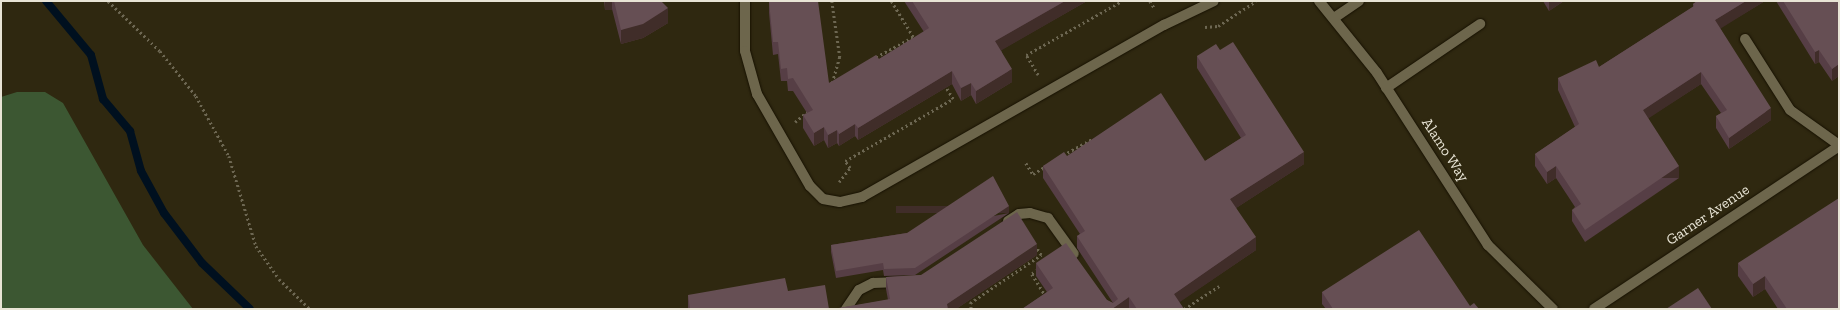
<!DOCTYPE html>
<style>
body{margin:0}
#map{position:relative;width:1840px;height:310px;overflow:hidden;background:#2f2810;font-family:"Zilla Slab",serif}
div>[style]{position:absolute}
.forest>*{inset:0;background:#3c5732}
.stream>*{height:8px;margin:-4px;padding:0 4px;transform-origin:4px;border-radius:4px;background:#00101f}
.path>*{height:2.5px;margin-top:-1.25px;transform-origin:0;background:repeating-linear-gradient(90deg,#6d6752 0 2px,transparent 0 5px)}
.roads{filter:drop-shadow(0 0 1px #171100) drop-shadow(0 0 1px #171100)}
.service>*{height:10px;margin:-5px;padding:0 5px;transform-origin:5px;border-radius:5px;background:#6d664c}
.minor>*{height:10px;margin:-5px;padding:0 5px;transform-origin:5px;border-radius:5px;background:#6d664c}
.wall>*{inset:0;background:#563e45}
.shaded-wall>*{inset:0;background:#402d29;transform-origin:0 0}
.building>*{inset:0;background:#664f54}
span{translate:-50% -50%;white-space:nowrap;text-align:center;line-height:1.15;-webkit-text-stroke:4px #2f2810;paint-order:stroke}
.street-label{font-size:15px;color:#e8e4d5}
.frame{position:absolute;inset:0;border:2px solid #e8e4d5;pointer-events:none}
</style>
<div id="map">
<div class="forest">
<div style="clip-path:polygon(17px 92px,45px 92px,63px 103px,143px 245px,193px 309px,1px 309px,1px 97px)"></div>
</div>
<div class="stream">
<div style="left:46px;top:1px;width:70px;rotate:50.2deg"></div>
<div style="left:91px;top:55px;width:46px;rotate:74.7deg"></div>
<div style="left:103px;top:99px;width:42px;rotate:49.8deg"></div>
<div style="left:130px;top:131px;width:41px;rotate:74.6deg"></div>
<div style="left:141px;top:171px;width:48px;rotate:61.3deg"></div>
<div style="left:164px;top:213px;width:63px;rotate:52.8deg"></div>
<div style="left:202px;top:263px;width:66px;rotate:43.8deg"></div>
</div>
<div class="path">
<div style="left:108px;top:1px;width:72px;rotate:43.9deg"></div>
<div style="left:160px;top:51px;width:58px;rotate:51.3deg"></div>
<div style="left:196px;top:96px;width:68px;rotate:61.2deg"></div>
<div style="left:229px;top:156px;width:94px;rotate:73.3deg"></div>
<div style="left:256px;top:246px;width:40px;rotate:55.1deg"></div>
<div style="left:279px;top:279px;width:43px;rotate:44.1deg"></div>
<div style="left:832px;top:1px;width:57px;rotate:81.9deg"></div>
<div style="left:840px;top:57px;width:26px;rotate:106deg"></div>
<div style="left:1150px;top:1px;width:9px;rotate:58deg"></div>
<div style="left:1205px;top:27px;width:13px;rotate:-4deg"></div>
<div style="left:1218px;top:26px;width:45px;rotate:-33.3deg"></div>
<div style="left:876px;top:57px;width:42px;rotate:-28.4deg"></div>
<div style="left:913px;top:37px;width:42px;rotate:-121.4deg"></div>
<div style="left:1038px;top:75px;width:23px;rotate:-121deg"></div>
<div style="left:1026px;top:55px;width:110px;rotate:-29.4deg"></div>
<div style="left:795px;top:122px;width:17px;rotate:-40deg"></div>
<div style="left:1063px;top:155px;width:33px;rotate:-29deg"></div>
<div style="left:1026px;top:163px;width:13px;rotate:58deg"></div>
<div style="left:1033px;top:174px;width:15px;rotate:-32deg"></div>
<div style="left:839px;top:182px;width:18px;rotate:-52deg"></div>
<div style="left:850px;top:168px;width:9px;rotate:-126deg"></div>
<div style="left:845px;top:161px;width:125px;rotate:-29.9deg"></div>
<div style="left:953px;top:99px;width:15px;rotate:-122deg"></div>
<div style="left:1038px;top:270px;width:7px;rotate:146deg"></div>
<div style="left:1032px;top:274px;width:25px;rotate:58deg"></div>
<div style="left:971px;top:309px;width:6px;rotate:-99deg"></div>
<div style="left:970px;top:303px;width:86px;rotate:-34.1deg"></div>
<div style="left:1041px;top:255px;width:9px;rotate:-122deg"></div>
<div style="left:1184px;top:309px;width:42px;rotate:-33.3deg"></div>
</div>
<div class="roads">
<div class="service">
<div style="left:745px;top:1px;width:50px;rotate:90deg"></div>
<div style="left:745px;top:51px;width:45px;rotate:74.4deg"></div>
<div style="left:757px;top:94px;width:106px;rotate:60.1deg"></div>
<div style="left:810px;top:186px;width:18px;rotate:45deg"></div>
<div style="left:823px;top:199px;width:17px;rotate:10deg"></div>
<div style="left:840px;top:202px;width:23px;rotate:-13deg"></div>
<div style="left:862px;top:197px;width:348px;rotate:-29.7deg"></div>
<div style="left:1164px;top:25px;width:55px;rotate:-25.6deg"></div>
<div style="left:1334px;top:18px;width:30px;rotate:-34deg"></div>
<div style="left:1745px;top:39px;width:84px;rotate:57.6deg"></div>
<div style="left:1790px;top:110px;width:60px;rotate:35.5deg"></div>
<div style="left:1386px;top:88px;width:114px;rotate:-34.2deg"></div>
<div style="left:1008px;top:221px;width:13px;rotate:-32deg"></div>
<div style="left:1019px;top:214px;width:11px;rotate:-5deg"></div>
<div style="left:1030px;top:213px;width:19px;rotate:16deg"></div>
<div style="left:1048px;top:218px;width:44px;rotate:54.2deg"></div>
<div style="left:846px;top:309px;width:23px;rotate:-56deg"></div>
<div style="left:859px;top:290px;width:16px;rotate:-27deg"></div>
<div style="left:873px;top:283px;width:27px;rotate:-2deg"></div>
</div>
<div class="minor">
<div style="left:1319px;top:1px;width:92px;rotate:51.1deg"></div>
<div style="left:1377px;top:73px;width:205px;rotate:57.2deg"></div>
<div style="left:1488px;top:245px;width:91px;rotate:44.6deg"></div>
<div style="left:1594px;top:309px;width:294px;rotate:-33.6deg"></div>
</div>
</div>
<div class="wall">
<div style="clip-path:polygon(604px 1px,661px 1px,668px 23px,643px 38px,621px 44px,612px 9px,605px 10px)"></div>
<div style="clip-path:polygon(769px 1px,829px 83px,879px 59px,924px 32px,904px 1px,1087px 1px,1001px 50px,1012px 82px,976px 104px,971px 95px,961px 101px,952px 84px,858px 140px,855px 136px,839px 146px,837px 143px,828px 148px,824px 140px,814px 146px,803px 128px,803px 115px,807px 113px,793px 91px,788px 91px,787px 81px,781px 81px,778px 54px,773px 55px,769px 13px)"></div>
<div style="clip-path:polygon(1543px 1px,1564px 1px,1549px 11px)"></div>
<div style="clip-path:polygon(1697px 1px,1765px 1px,1720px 28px,1771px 120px,1729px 149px,1716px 128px,1716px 116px,1721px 113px,1701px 84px,1648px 118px,1679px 178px,1585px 242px,1572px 221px,1572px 210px,1575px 207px,1556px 178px,1547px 184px,1535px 166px,1535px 154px,1575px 127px,1558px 90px,1558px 78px,1599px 67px,1693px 7px,1693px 4px)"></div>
<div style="clip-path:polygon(1776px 1px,1839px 1px,1839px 76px,1832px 81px,1819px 62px,1815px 64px)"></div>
<div style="clip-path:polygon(1220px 50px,1304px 164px,1236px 208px,1256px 250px,1179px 302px,1184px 309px,1022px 309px,1047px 292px,1036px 276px,1036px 263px,1107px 300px,1113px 303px,1077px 248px,1077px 236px,1080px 234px,1043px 178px,1043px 166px,1067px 156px,1205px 161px,1241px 138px,1197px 68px,1197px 56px)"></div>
<div style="clip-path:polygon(1009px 213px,915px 275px,884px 276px,883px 270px,836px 278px,831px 252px,831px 245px,907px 233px)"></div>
<div style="clip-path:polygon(1037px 255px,956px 309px,833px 309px,888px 300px,886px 289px,886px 277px,921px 275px)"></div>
<div style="clip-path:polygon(1738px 263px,1839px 309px,1778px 309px,1765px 289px,1753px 297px,1738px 276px)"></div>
<div style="clip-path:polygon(788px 291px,829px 309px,688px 309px,688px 295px)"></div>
<div style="clip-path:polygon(1322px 292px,1470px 306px,1479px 309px,1326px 309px,1322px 304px)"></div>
</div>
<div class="shaded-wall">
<div style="left:605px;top:1px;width:7px;height:9px"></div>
<div style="clip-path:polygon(1065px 1px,1087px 1px,995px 54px,995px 41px)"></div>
<div style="clip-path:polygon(1549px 1px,1564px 1px,1549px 11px)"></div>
<div style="clip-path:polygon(1746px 1px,1765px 1px,1715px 32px,1715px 20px)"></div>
<div style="clip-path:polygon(668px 8px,668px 23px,643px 38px,621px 44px,621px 30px)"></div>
<div style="clip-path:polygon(1819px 50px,1819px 62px,1815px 64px,1815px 52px)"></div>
<div style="clip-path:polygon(1839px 64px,1839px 76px,1832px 81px,1832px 69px)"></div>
<div style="clip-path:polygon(1012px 69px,1012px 82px,976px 104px,976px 91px)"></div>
<div style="clip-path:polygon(952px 71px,952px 84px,858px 140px,858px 128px)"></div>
<div style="clip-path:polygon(1701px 72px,1701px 84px,1643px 122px,1643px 110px)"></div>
<div style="clip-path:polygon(971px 83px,971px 95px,961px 101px,961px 88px)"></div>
<div style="clip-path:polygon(1771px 108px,1771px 120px,1729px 149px,1729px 138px)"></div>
<div style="clip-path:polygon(855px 124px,855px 136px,839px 146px,839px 134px)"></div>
<div style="clip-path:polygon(824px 127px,824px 140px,814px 146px,814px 133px)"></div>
<div style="clip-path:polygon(837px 130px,837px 143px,828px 148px,828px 135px)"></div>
<div style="clip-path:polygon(1304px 152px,1304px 164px,1230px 212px,1230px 199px)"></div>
<div style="clip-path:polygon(1556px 166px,1556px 178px,1547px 184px,1547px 172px)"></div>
<div style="left:1679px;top:166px;width:12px;height:114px;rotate:90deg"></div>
<div style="left:1009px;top:206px;width:7px;height:113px;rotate:90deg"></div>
<div style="clip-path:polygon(1256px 237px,1256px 250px,1174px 306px,1174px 294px)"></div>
<div style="clip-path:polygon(1037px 244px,1037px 255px,956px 309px,947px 309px,947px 304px)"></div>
<div style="clip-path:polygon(1765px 276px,1765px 289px,1753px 297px,1753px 284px)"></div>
<div style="clip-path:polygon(1129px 297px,1129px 309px,1112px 309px)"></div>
</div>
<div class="building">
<div style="clip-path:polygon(614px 1px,661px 1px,668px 8px,643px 24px,621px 30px)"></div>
<div style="clip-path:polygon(769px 1px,818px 1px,829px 83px,876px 55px,879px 59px,929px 28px,912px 1px,1065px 1px,995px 41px,1012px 69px,976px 91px,971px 83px,961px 88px,952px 71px,858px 128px,855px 124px,839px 134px,837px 130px,828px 135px,824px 127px,814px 133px,803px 115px,813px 110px,793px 78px,788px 79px,787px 68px,781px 69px,778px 42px,773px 42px)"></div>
<div style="clip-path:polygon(1697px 1px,1746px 1px,1715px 20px,1771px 108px,1729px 138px,1716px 116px,1727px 110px,1701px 72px,1655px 102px,1643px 110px,1679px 166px,1585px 230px,1572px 210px,1581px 204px,1556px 166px,1547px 172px,1535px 154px,1579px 124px,1558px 78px,1596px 60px,1599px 67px,1694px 6px,1693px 4px)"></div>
<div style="clip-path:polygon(1783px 1px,1839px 1px,1839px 64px,1832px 69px,1819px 50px,1815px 52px)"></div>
<div style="clip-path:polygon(1233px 42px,1304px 152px,1230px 199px,1256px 237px,1174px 294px,1184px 309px,1137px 309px,1129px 297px,1112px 309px,1022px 309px,1053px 288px,1036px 263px,1066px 243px,1107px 300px,1113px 303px,1118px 299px,1077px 236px,1085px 231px,1043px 166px,1064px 152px,1067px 156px,1161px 93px,1205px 161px,1246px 135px,1197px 56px,1216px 44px,1220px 50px)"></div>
<div style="clip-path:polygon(993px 176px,1009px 206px,915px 268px,884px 269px,883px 263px,836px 271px,831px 245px,907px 233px)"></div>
<div style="clip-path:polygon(1839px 198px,1839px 309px,1787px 309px,1765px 276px,1753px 284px,1738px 263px)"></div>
<div style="clip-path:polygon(1017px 212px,1037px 244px,947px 304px,948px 309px,833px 309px,890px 299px,886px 277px,921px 275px)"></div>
<div style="clip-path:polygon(1419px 230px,1470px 306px,1474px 303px,1479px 309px,1333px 309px,1322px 292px)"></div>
<div style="clip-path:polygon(785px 278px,788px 291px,825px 285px,829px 309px,690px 309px,688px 295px)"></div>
<div style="clip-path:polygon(1698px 288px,1712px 309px,1666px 309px)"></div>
</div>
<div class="street-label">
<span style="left:1445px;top:150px;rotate:57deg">Alamo Way</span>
<span style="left:1708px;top:215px;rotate:-34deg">Garner Avenue</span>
</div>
<div class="frame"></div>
</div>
